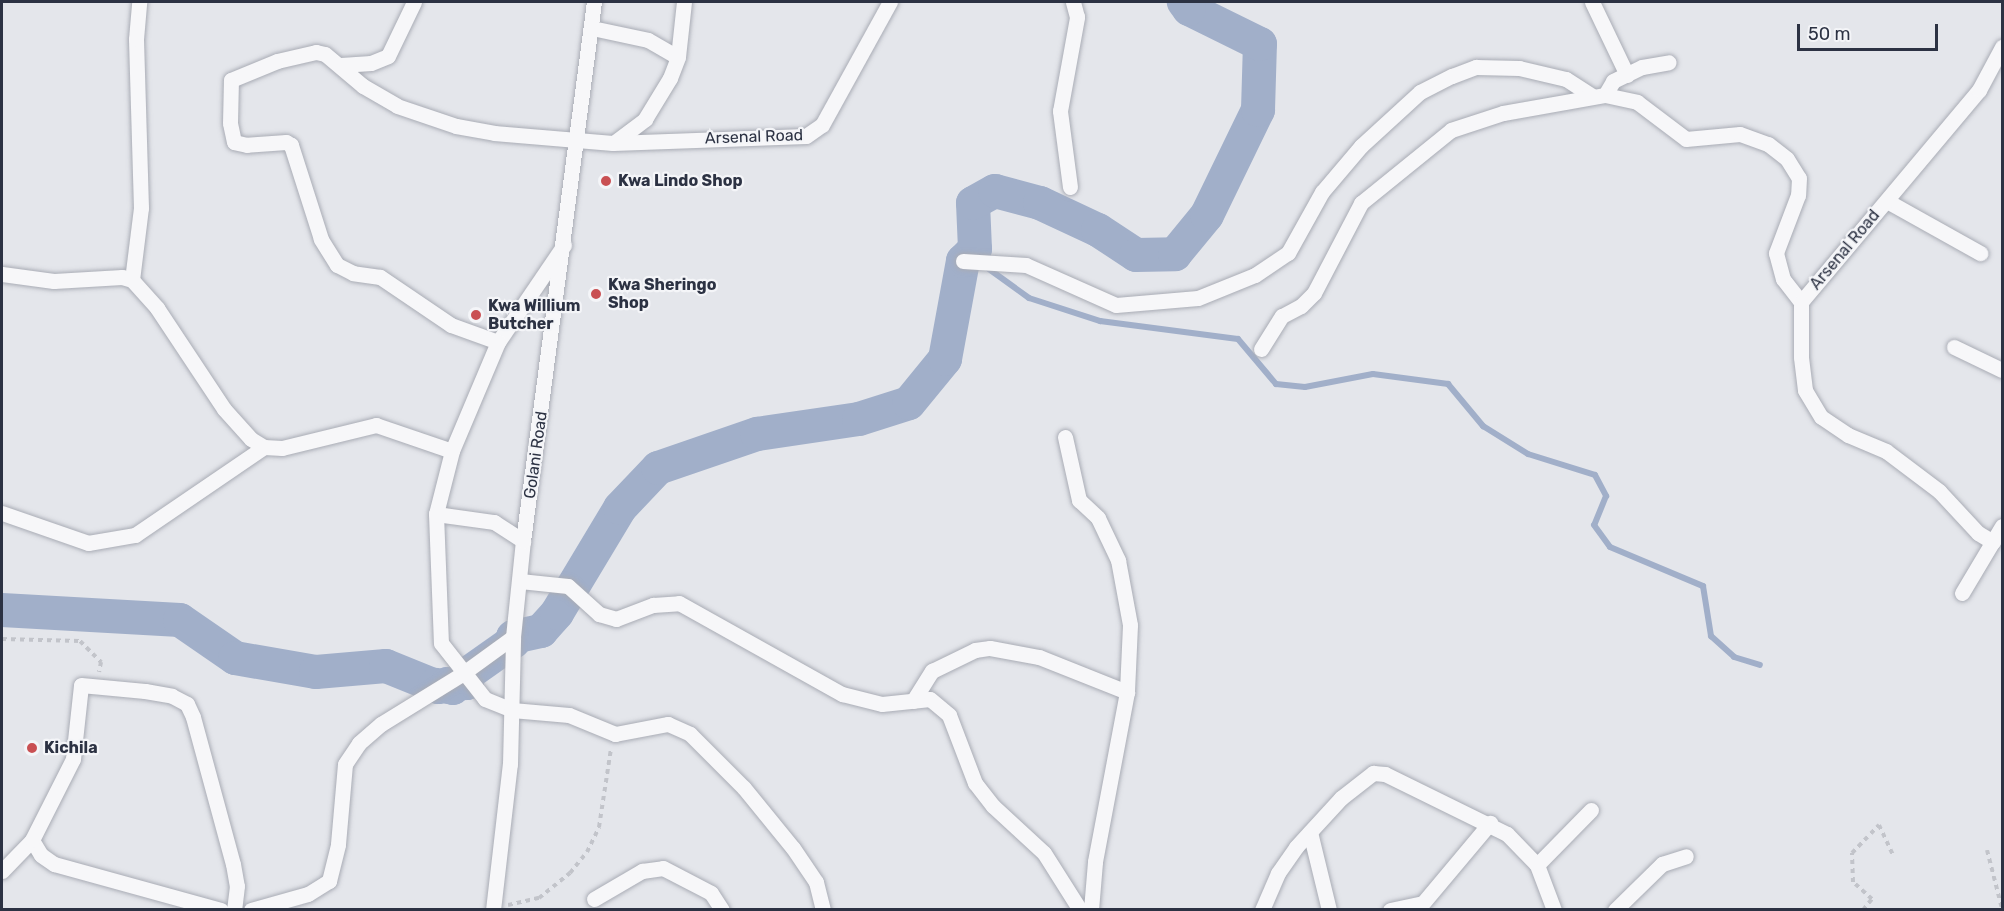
<!DOCTYPE html>
<style>
body{margin:0}
#map{position:relative;width:2004px;height:911px;overflow:hidden;background:#e4e6eb;font-family:Rubik,sans-serif}
div>[style]{position:absolute}
.stream>*{height:6px;margin:-3px;padding:0 3px;transform-origin:3px;border-radius:3px;background:#a1afc9}
.river>*{height:34px;margin:-17px;padding:0 17px;transform-origin:17px;border-radius:17px;background:#a1afc9}
.path>*{height:4px;margin-top:-2px;transform-origin:0;background:repeating-linear-gradient(90deg,#c2c4ca 0 4.5px,transparent 0 9px)}
.roads{filter:drop-shadow(0 0 2px #a9acb5) drop-shadow(0 0 2px #a9acb5)}
.street>*{height:15px;margin:-7.5px;padding:0 7.5px;transform-origin:7.5px;border-radius:7.5px;background:#f7f7f9}
.dots>*{width:16px;height:16px;translate:-50% -50%;box-sizing:border-box;border:3px solid #f4f5f8;border-radius:50%}
span{translate:-50% -50%;white-space:nowrap;text-align:center;line-height:1.15;-webkit-text-stroke:4.5px #f4f5f8;paint-order:stroke}
.street-label{font-size:16px;color:#2c3243}
.poi-label{font-size:16px;color:#2c3243;font-weight:700}
.left{translate:0 -50%;text-align:left}
.frame{position:absolute;inset:0;border:3px solid #2c3243;pointer-events:none}
.scale{position:absolute;left:1797px;top:24px;width:141px;height:27px;box-sizing:border-box;border:3px solid #2c3243;border-top:0;padding-left:8px;font-size:18px;line-height:21px;white-space:nowrap;color:#2c3243;-webkit-text-stroke:4px #f4f5f8;paint-order:stroke}
</style>
<div id="map">
<div class="stream">
<div style="left:975px;top:249px;width:17px;rotate:65deg"></div>
<div style="left:982px;top:264px;width:58px;rotate:35.9deg"></div>
<div style="left:1029px;top:298px;width:75px;rotate:17.9deg"></div>
<div style="left:1100px;top:321px;width:139px;rotate:7.4deg"></div>
<div style="left:1238px;top:339px;width:59px;rotate:49.8deg"></div>
<div style="left:1276px;top:384px;width:29px;rotate:6deg"></div>
<div style="left:1305px;top:387px;width:69px;rotate:-10.8deg"></div>
<div style="left:1373px;top:374px;width:76px;rotate:7.6deg"></div>
<div style="left:1448px;top:384px;width:55px;rotate:50.2deg"></div>
<div style="left:1483px;top:426px;width:53px;rotate:31.9deg"></div>
<div style="left:1528px;top:454px;width:70px;rotate:17.4deg"></div>
<div style="left:1595px;top:475px;width:24px;rotate:62deg"></div>
<div style="left:1606px;top:496px;width:31px;rotate:112deg"></div>
<div style="left:1594px;top:525px;width:27px;rotate:54deg"></div>
<div style="left:1610px;top:547px;width:101px;rotate:22.8deg"></div>
<div style="left:1703px;top:586px;width:51px;rotate:80.9deg"></div>
<div style="left:1711px;top:636px;width:31px;rotate:42deg"></div>
<div style="left:1734px;top:657px;width:27px;rotate:17deg"></div>
</div>
<div class="river">
<div style="left:2px;top:610px;width:178px;rotate:3.2deg"></div>
<div style="left:180px;top:620px;width:67px;rotate:34.6deg"></div>
<div style="left:235px;top:658px;width:82px;rotate:9.8deg"></div>
<div style="left:316px;top:672px;width:70px;rotate:-4.9deg"></div>
<div style="left:386px;top:666px;width:56px;rotate:22deg"></div>
<div style="left:438px;top:687px;width:4px;rotate:-146deg"></div>
<div style="left:435px;top:685px;width:18px;rotate:9deg"></div>
<div style="left:453px;top:688px;width:7px;rotate:-146deg"></div>
<div style="left:447px;top:684px;width:20px;rotate:-3deg"></div>
<div style="left:467px;top:683px;width:7px;rotate:-124deg"></div>
<div style="left:463px;top:677px;width:62px;rotate:-35.2deg"></div>
<div style="left:514px;top:641px;width:4px;rotate:-104deg"></div>
<div style="left:513px;top:637px;width:29px;rotate:-12deg"></div>
<div style="left:541px;top:631px;width:24px;rotate:-48deg"></div>
<div style="left:557px;top:613px;width:122px;rotate:-59deg"></div>
<div style="left:620px;top:508px;width:55px;rotate:-46.5deg"></div>
<div style="left:658px;top:468px;width:105px;rotate:-19deg"></div>
<div style="left:757px;top:434px;width:103px;rotate:-8.4deg"></div>
<div style="left:859px;top:419px;width:52px;rotate:-17.7deg"></div>
<div style="left:909px;top:403px;width:57px;rotate:-50.7deg"></div>
<div style="left:945px;top:359px;width:100px;rotate:-79.6deg"></div>
<div style="left:963px;top:261px;width:17px;rotate:-45deg"></div>
<div style="left:975px;top:249px;width:46px;rotate:-92.5deg"></div>
<div style="left:973px;top:203px;width:25px;rotate:-29deg"></div>
<div style="left:995px;top:191px;width:47px;rotate:14.9deg"></div>
<div style="left:1040px;top:203px;width:64px;rotate:25deg"></div>
<div style="left:1098px;top:230px;width:45px;rotate:33.3deg"></div>
<div style="left:1136px;top:255px;width:39px;rotate:-1deg"></div>
<div style="left:1175px;top:254px;width:50px;rotate:-50.6deg"></div>
<div style="left:1207px;top:215px;width:117px;rotate:-64.1deg"></div>
<div style="left:1258px;top:110px;width:66px;rotate:-88.3deg"></div>
<div style="left:1260px;top:44px;width:79px;rotate:-153.8deg"></div>
<div style="left:1189px;top:9px;width:9px;rotate:-126deg"></div>
</div>
<div class="path">
<div style="left:2px;top:639px;width:78px;rotate:1.5deg"></div>
<div style="left:80px;top:641px;width:30px;rotate:45deg"></div>
<div style="left:101px;top:662px;width:10px;rotate:101deg"></div>
<div style="left:1987px;top:850px;width:61px;rotate:75.7deg"></div>
<div style="left:508px;top:905px;width:32px;rotate:-13deg"></div>
<div style="left:539px;top:898px;width:40px;rotate:-39deg"></div>
<div style="left:570px;top:873px;width:27px;rotate:-51deg"></div>
<div style="left:587px;top:852px;width:28px;rotate:-64deg"></div>
<div style="left:599px;top:827px;width:79px;rotate:-81.3deg"></div>
<div style="left:1863px;top:910px;width:14px;rotate:-51deg"></div>
<div style="left:1872px;top:899px;width:25px;rotate:-138deg"></div>
<div style="left:1853px;top:882px;width:29px;rotate:-92deg"></div>
<div style="left:1852px;top:853px;width:39px;rotate:-46deg"></div>
<div style="left:1879px;top:825px;width:33px;rotate:65deg"></div>
</div>
<div class="roads">
<div class="street">
<div style="left:1592px;top:2px;width:81px;rotate:64.4deg"></div>
<div style="left:592px;top:28px;width:57px;rotate:12.1deg"></div>
<div style="left:648px;top:40px;width:34px;rotate:30deg"></div>
<div style="left:341px;top:65px;width:30px;rotate:-4deg"></div>
<div style="left:371px;top:63px;width:18px;rotate:-22deg"></div>
<div style="left:388px;top:56px;width:60px;rotate:-64.3deg"></div>
<div style="left:1605px;top:95px;width:16px;rotate:-60deg"></div>
<div style="left:1613px;top:81px;width:32px;rotate:-26deg"></div>
<div style="left:1642px;top:67px;width:27px;rotate:-10deg"></div>
<div style="left:615px;top:142px;width:38px;rotate:-37deg"></div>
<div style="left:645px;top:119px;width:48px;rotate:-58.6deg"></div>
<div style="left:670px;top:78px;width:22px;rotate:-69deg"></div>
<div style="left:678px;top:57px;width:55px;rotate:-83.8deg"></div>
<div style="left:1070px;top:187px;width:77px;rotate:-97.5deg"></div>
<div style="left:1060px;top:111px;width:96px;rotate:-79.7deg"></div>
<div style="left:1077px;top:17px;width:16px;rotate:-105deg"></div>
<div style="left:1887px;top:201px;width:107px;rotate:29.2deg"></div>
<div style="left:564px;top:245px;width:117px;rotate:124.2deg"></div>
<div style="left:498px;top:342px;width:118px;rotate:112.9deg"></div>
<div style="left:452px;top:451px;width:65px;rotate:104.3deg"></div>
<div style="left:436px;top:514px;width:129px;rotate:87.8deg"></div>
<div style="left:441px;top:643px;width:71px;rotate:51.8deg"></div>
<div style="left:485px;top:699px;width:29px;rotate:22deg"></div>
<div style="left:512px;top:710px;width:57px;rotate:5deg"></div>
<div style="left:569px;top:715px;width:50px;rotate:22.4deg"></div>
<div style="left:615px;top:734px;width:54px;rotate:-10.7deg"></div>
<div style="left:668px;top:724px;width:24px;rotate:24deg"></div>
<div style="left:690px;top:734px;width:76px;rotate:45deg"></div>
<div style="left:744px;top:788px;width:77px;rotate:50.8deg"></div>
<div style="left:793px;top:848px;width:41px;rotate:55.9deg"></div>
<div style="left:816px;top:882px;width:29px;rotate:76deg"></div>
<div style="left:963px;top:261px;width:63px;rotate:3.6deg"></div>
<div style="left:1026px;top:265px;width:98px;rotate:24deg"></div>
<div style="left:1116px;top:305px;width:82px;rotate:-4.9deg"></div>
<div style="left:1198px;top:298px;width:61px;rotate:-22deg"></div>
<div style="left:1255px;top:275px;width:40px;rotate:-34deg"></div>
<div style="left:1288px;top:253px;width:70px;rotate:-60.9deg"></div>
<div style="left:1322px;top:192px;width:60px;rotate:-49.7deg"></div>
<div style="left:1361px;top:146px;width:80px;rotate:-42.5deg"></div>
<div style="left:1420px;top:92px;width:36px;rotate:-27deg"></div>
<div style="left:1452px;top:76px;width:26px;rotate:-21deg"></div>
<div style="left:1476px;top:67px;width:43px;rotate:1.3deg"></div>
<div style="left:1519px;top:68px;width:48px;rotate:13.2deg"></div>
<div style="left:1566px;top:79px;width:31px;rotate:33deg"></div>
<div style="left:2px;top:274px;width:52px;rotate:7.7deg"></div>
<div style="left:54px;top:281px;width:68px;rotate:-3.4deg"></div>
<div style="left:122px;top:277px;width:10px;rotate:17deg"></div>
<div style="left:132px;top:280px;width:38px;rotate:48deg"></div>
<div style="left:157px;top:308px;width:121px;rotate:56.4deg"></div>
<div style="left:224px;top:409px;width:40px;rotate:48deg"></div>
<div style="left:251px;top:439px;width:15px;rotate:32deg"></div>
<div style="left:264px;top:447px;width:18px;rotate:3deg"></div>
<div style="left:282px;top:448px;width:97px;rotate:-13.7deg"></div>
<div style="left:376px;top:425px;width:80px;rotate:18.9deg"></div>
<div style="left:132px;top:280px;width:73px;rotate:-82.9deg"></div>
<div style="left:141px;top:208px;width:169px;rotate:-91.7deg"></div>
<div style="left:136px;top:39px;width:37px;rotate:-85deg"></div>
<div style="left:498px;top:342px;width:50px;rotate:-160.1deg"></div>
<div style="left:451px;top:325px;width:86px;rotate:-145.9deg"></div>
<div style="left:380px;top:277px;width:27px;rotate:-172deg"></div>
<div style="left:353px;top:273px;width:18px;rotate:-153deg"></div>
<div style="left:337px;top:265px;width:31px;rotate:-122deg"></div>
<div style="left:321px;top:239px;width:99px;rotate:-107.7deg"></div>
<div style="left:291px;top:145px;width:6px;rotate:-149deg"></div>
<div style="left:286px;top:142px;width:39px;rotate:176deg"></div>
<div style="left:247px;top:145px;width:13px;rotate:-167deg"></div>
<div style="left:234px;top:142px;width:19px;rotate:-102deg"></div>
<div style="left:230px;top:123px;width:43px;rotate:-88.7deg"></div>
<div style="left:231px;top:80px;width:50px;rotate:-22.4deg"></div>
<div style="left:277px;top:61px;width:40px;rotate:-13deg"></div>
<div style="left:316px;top:52px;width:9px;rotate:13deg"></div>
<div style="left:325px;top:54px;width:50px;rotate:40.1deg"></div>
<div style="left:363px;top:86px;width:39px;rotate:30deg"></div>
<div style="left:397px;top:106px;width:62px;rotate:18.7deg"></div>
<div style="left:456px;top:126px;width:39px;rotate:10deg"></div>
<div style="left:494px;top:133px;width:119px;rotate:4.8deg"></div>
<div style="left:613px;top:143px;width:193px;rotate:-2.1deg"></div>
<div style="left:806px;top:136px;width:19px;rotate:-35deg"></div>
<div style="left:822px;top:125px;width:141px;rotate:-61.1deg"></div>
<div style="left:1954px;top:347px;width:53px;rotate:25.6deg"></div>
<div style="left:1261px;top:349px;width:39px;rotate:-58deg"></div>
<div style="left:1282px;top:316px;width:21px;rotate:-28deg"></div>
<div style="left:1301px;top:306px;width:18px;rotate:-45deg"></div>
<div style="left:1314px;top:293px;width:102px;rotate:-62.4deg"></div>
<div style="left:1361px;top:203px;width:116px;rotate:-39deg"></div>
<div style="left:1451px;top:130px;width:55px;rotate:-18.1deg"></div>
<div style="left:1503px;top:113px;width:104px;rotate:-10deg"></div>
<div style="left:1605px;top:95px;width:33px;rotate:12deg"></div>
<div style="left:1637px;top:102px;width:61px;rotate:37.1deg"></div>
<div style="left:1686px;top:139px;width:54px;rotate:-5.3deg"></div>
<div style="left:1740px;top:134px;width:30px;rotate:20deg"></div>
<div style="left:1768px;top:144px;width:24px;rotate:38deg"></div>
<div style="left:1787px;top:159px;width:22px;rotate:58deg"></div>
<div style="left:1799px;top:178px;width:17px;rotate:93deg"></div>
<div style="left:1798px;top:195px;width:62px;rotate:110.8deg"></div>
<div style="left:1776px;top:253px;width:27px;rotate:75deg"></div>
<div style="left:1783px;top:279px;width:29px;rotate:52deg"></div>
<div style="left:1065px;top:437px;width:65px;rotate:77.5deg"></div>
<div style="left:1079px;top:500px;width:26px;rotate:43deg"></div>
<div style="left:1098px;top:518px;width:47px;rotate:64.5deg"></div>
<div style="left:1118px;top:560px;width:66px;rotate:79.5deg"></div>
<div style="left:1130px;top:625px;width:67px;rotate:92.6deg"></div>
<div style="left:1127px;top:692px;width:173px;rotate:100.7deg"></div>
<div style="left:1095px;top:862px;width:48px;rotate:94.8deg"></div>
<div style="left:2px;top:513px;width:91px;rotate:19.2deg"></div>
<div style="left:88px;top:543px;width:48px;rotate:-9.7deg"></div>
<div style="left:135px;top:535px;width:156px;rotate:-34.3deg"></div>
<div style="left:436px;top:514px;width:59px;rotate:7.9deg"></div>
<div style="left:494px;top:522px;width:35px;rotate:33deg"></div>
<div style="left:1993px;top:542px;width:17px;rotate:-149deg"></div>
<div style="left:1978px;top:533px;width:57px;rotate:-132.9deg"></div>
<div style="left:1939px;top:491px;width:66px;rotate:-143deg"></div>
<div style="left:1886px;top:451px;width:41px;rotate:-157.2deg"></div>
<div style="left:1848px;top:435px;width:32px;rotate:-146deg"></div>
<div style="left:1821px;top:417px;width:31px;rotate:-121deg"></div>
<div style="left:1805px;top:390px;width:33px;rotate:-97deg"></div>
<div style="left:1801px;top:357px;width:55px;rotate:-90deg"></div>
<div style="left:1801px;top:302px;width:277px;rotate:-50deg"></div>
<div style="left:1979px;top:90px;width:49px;rotate:-61.9deg"></div>
<div style="left:520px;top:581px;width:48px;rotate:5.9deg"></div>
<div style="left:568px;top:586px;width:42px;rotate:42.1deg"></div>
<div style="left:599px;top:614px;width:18px;rotate:16deg"></div>
<div style="left:616px;top:619px;width:40px;rotate:-21deg"></div>
<div style="left:653px;top:605px;width:26px;rotate:-4deg"></div>
<div style="left:679px;top:603px;width:187px;rotate:29.2deg"></div>
<div style="left:842px;top:694px;width:41px;rotate:14deg"></div>
<div style="left:882px;top:704px;width:48px;rotate:-5.9deg"></div>
<div style="left:930px;top:699px;width:25px;rotate:40deg"></div>
<div style="left:949px;top:715px;width:73px;rotate:69.1deg"></div>
<div style="left:975px;top:783px;width:29px;rotate:52deg"></div>
<div style="left:993px;top:806px;width:69px;rotate:42.7deg"></div>
<div style="left:1044px;top:853px;width:67px;rotate:57.7deg"></div>
<div style="left:1962px;top:593px;width:78px;rotate:-59.2deg"></div>
<div style="left:913px;top:701px;width:36px;rotate:-58deg"></div>
<div style="left:932px;top:671px;width:48px;rotate:-26deg"></div>
<div style="left:975px;top:650px;width:15px;rotate:-8deg"></div>
<div style="left:990px;top:648px;width:50px;rotate:10.4deg"></div>
<div style="left:1039px;top:657px;width:95px;rotate:21.7deg"></div>
<div style="left:1310px;top:832px;width:80px;rotate:76.3deg"></div>
<div style="left:32px;top:840px;width:17px;rotate:59deg"></div>
<div style="left:41px;top:855px;width:16px;rotate:35deg"></div>
<div style="left:54px;top:864px;width:173px;rotate:15.4deg"></div>
<div style="left:1537px;top:865px;width:77px;rotate:-45.5deg"></div>
<div style="left:2px;top:871px;width:43px;rotate:-45.9deg"></div>
<div style="left:32px;top:840px;width:91px;rotate:-63.2deg"></div>
<div style="left:73px;top:759px;width:74px;rotate:-83.8deg"></div>
<div style="left:81px;top:685px;width:64px;rotate:5.4deg"></div>
<div style="left:145px;top:691px;width:27px;rotate:10deg"></div>
<div style="left:172px;top:696px;width:17px;rotate:28deg"></div>
<div style="left:187px;top:704px;width:14px;rotate:65deg"></div>
<div style="left:193px;top:717px;width:152px;rotate:74.8deg"></div>
<div style="left:233px;top:864px;width:22px;rotate:80deg"></div>
<div style="left:237px;top:886px;width:24px;rotate:97deg"></div>
<div style="left:594px;top:899px;width:56px;rotate:-30.3deg"></div>
<div style="left:642px;top:871px;width:21px;rotate:-8deg"></div>
<div style="left:663px;top:868px;width:54px;rotate:27.5deg"></div>
<div style="left:711px;top:893px;width:20px;rotate:57deg"></div>
<div style="left:251px;top:910px;width:59px;rotate:-15.7deg"></div>
<div style="left:308px;top:894px;width:25px;rotate:-32deg"></div>
<div style="left:329px;top:881px;width:38px;rotate:-76deg"></div>
<div style="left:338px;top:844px;width:80px;rotate:-85deg"></div>
<div style="left:345px;top:764px;width:25px;rotate:-56deg"></div>
<div style="left:359px;top:743px;width:29px;rotate:-41deg"></div>
<div style="left:381px;top:724px;width:95px;rotate:-31.7deg"></div>
<div style="left:462px;top:674px;width:63px;rotate:-36deg"></div>
<div style="left:493px;top:910px;width:147px;rotate:-83.4deg"></div>
<div style="left:510px;top:764px;width:127px;rotate:-88.6deg"></div>
<div style="left:513px;top:637px;width:97px;rotate:-84.1deg"></div>
<div style="left:523px;top:541px;width:544px;rotate:-82.5deg"></div>
<div style="left:1262px;top:910px;width:40px;rotate:-66.6deg"></div>
<div style="left:1278px;top:873px;width:32px;rotate:-55deg"></div>
<div style="left:1296px;top:847px;width:67px;rotate:-47.4deg"></div>
<div style="left:1341px;top:798px;width:41px;rotate:-38deg"></div>
<div style="left:1373px;top:773px;width:12px;rotate:5deg"></div>
<div style="left:1385px;top:774px;width:136px;rotate:26.2deg"></div>
<div style="left:1507px;top:834px;width:43px;rotate:45.9deg"></div>
<div style="left:1537px;top:865px;width:48px;rotate:69.3deg"></div>
<div style="left:1390px;top:910px;width:30px;rotate:-12deg"></div>
<div style="left:1417px;top:910px;width:114px;rotate:-50deg"></div>
<div style="left:1615px;top:910px;width:66px;rotate:-44.4deg"></div>
<div style="left:1662px;top:864px;width:25px;rotate:-18deg"></div>
</div>
</div>
<div class="dots">
<div style="left:606px;top:181px;background:#c95053"></div>
<div style="left:596px;top:294px;background:#c95053"></div>
<div style="left:476px;top:315px;background:#c95053"></div>
<div style="left:32px;top:748px;background:#c95053"></div>
</div>
<div class="street-label">
<span style="left:754px;top:137px;rotate:-2deg">Arsenal Road</span>
<span style="left:1845px;top:250px;rotate:-50deg">Arsenal Road</span>
<span style="left:536px;top:455px;rotate:-82deg">Golani Road</span>
</div>
<div class="poi-label">
<span class="left" style="left:618px;top:181px">Kwa Lindo Shop</span>
<span class="left" style="left:608px;top:294px">Kwa Sheringo<br>Shop</span>
<span class="left" style="left:488px;top:315px">Kwa Willium<br>Butcher</span>
<span class="left" style="left:44px;top:748px">Kichila</span>
</div>
<div class="frame"></div>
<div class="scale">50 m</div>
</div>
